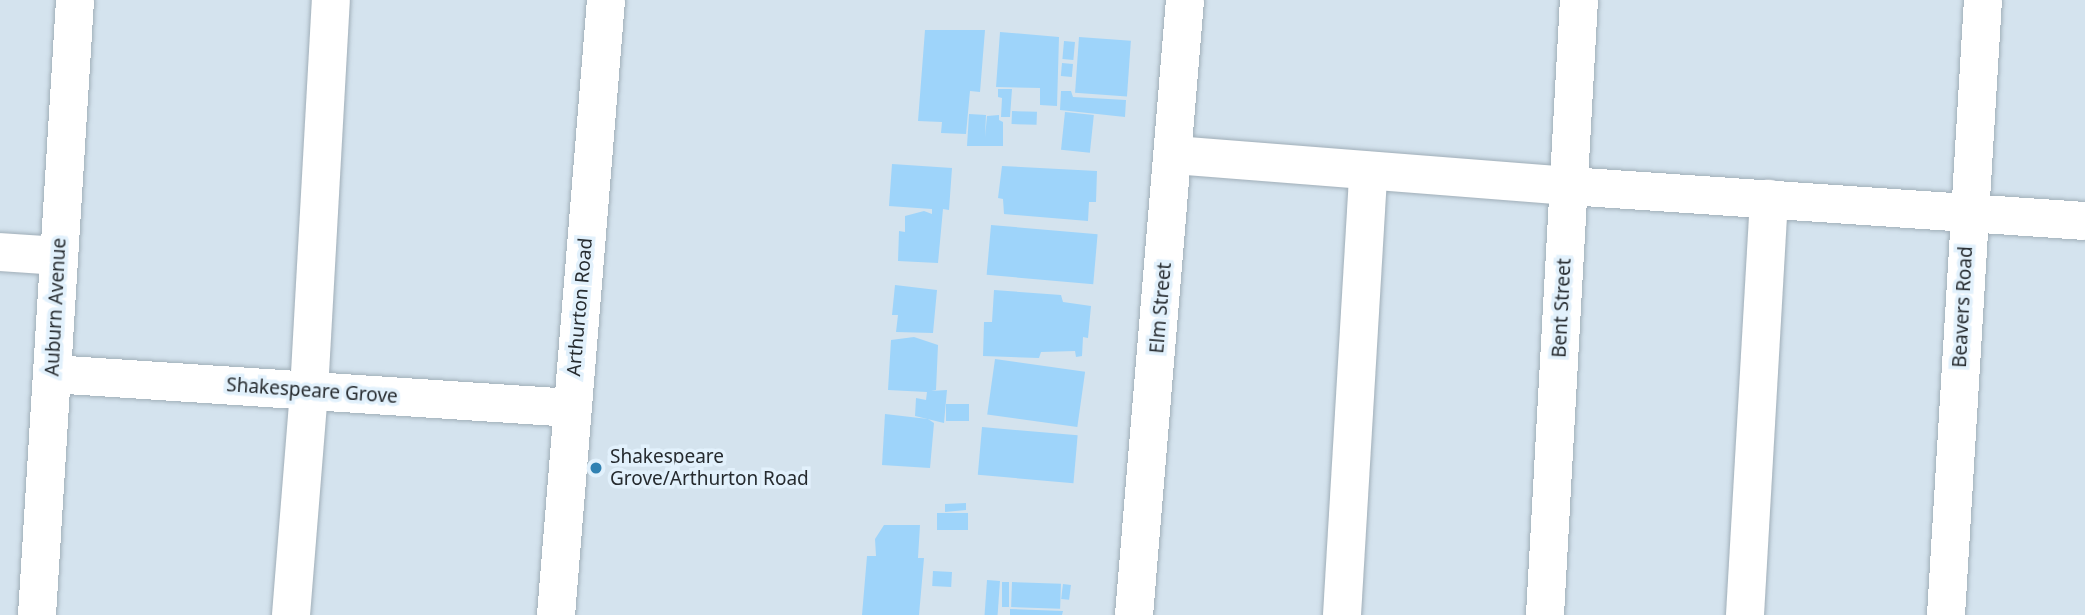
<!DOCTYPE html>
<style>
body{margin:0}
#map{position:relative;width:2085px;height:615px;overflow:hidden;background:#d4e3ee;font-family:"Noto Sans",sans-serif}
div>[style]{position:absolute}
.building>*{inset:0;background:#9ed4fa;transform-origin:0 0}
.roads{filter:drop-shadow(0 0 2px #a0aeb8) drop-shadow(0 0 2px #a0aeb8)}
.minor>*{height:38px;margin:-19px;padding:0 19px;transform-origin:19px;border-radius:19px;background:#fff}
.dots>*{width:19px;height:19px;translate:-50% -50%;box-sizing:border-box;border:4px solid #e2f1fc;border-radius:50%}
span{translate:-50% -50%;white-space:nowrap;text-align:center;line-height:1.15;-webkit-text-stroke:7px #e2f1fc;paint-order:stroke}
.street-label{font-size:19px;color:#262b2f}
.poi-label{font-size:19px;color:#262b2f}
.left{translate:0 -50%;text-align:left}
</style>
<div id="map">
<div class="building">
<div style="clip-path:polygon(925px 30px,985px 30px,980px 92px,970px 91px,966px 134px,941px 133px,942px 122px,918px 121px)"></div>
<div style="clip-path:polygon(1000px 32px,1059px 37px,1057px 106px,1040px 105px,1040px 88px,996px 87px)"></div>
<div style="left:1079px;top:37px;width:52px;height:56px;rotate:4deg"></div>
<div style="left:1064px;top:41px;width:11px;height:18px;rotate:5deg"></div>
<div style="left:1062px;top:63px;width:11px;height:13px;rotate:5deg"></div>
<div style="clip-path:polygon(998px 89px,1012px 89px,1010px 117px,1001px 117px,1002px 98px,998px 97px)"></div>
<div style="clip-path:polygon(1061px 91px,1071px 91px,1073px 97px,1126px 100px,1125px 117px,1060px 110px)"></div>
<div style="left:1012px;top:111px;width:25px;height:13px;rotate:2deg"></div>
<div style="left:1065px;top:112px;width:29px;height:38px;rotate:6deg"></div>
<div style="clip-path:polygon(969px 114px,986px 115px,985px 137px,987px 116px,999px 115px,999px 120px,1003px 122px,1003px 146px,967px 146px)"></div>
<div style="clip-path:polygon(892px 164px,952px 168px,949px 210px,943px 209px,938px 263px,898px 261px,899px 231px,905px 232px,905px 216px,924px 211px,932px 214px,932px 209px,889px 206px)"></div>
<div style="clip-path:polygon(1002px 166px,1097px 171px,1096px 202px,1089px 202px,1088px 221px,1004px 214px,1003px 199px,998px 198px)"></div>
<div style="left:991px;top:225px;width:107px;height:50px;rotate:5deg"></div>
<div style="clip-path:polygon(895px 285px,937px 290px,933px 333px,896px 332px,898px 315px,892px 315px)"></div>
<div style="clip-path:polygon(994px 290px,1061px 295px,1063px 302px,1091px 306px,1088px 338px,1083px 337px,1082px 356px,1076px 357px,1075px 351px,1041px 352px,1039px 358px,983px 356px,984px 322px,992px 322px)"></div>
<div style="clip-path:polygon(914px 337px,938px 345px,936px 390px,931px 391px,947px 390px,944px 423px,915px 416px,916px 398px,926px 400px,927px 392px,888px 390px,891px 340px)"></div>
<div style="left:995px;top:359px;width:91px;height:56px;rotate:8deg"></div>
<div style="left:946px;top:404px;width:23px;height:17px"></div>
<div style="clip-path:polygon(885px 414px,928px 419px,934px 423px,930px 468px,882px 465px)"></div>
<div style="left:982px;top:427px;width:96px;height:48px;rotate:5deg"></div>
<div style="clip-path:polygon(966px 503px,966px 510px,945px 512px,945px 504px)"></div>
<div style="left:937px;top:513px;width:31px;height:17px"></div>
<div style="clip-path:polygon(884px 525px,920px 525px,918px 558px,924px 558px,919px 615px,862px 615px,867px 556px,876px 556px,875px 539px)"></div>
<div style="left:933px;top:571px;width:19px;height:15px;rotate:3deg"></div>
<div style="left:987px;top:580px;width:13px;height:35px;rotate:4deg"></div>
<div style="left:1002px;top:582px;width:7px;height:25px"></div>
<div style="left:1012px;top:582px;width:49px;height:25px;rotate:2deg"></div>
<div style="left:1063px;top:584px;width:8px;height:15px;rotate:7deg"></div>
<div style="clip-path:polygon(1010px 609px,1063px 611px,1062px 615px,1010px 615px)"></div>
</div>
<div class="roads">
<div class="minor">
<div style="left:1174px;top:155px;width:396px;rotate:4.5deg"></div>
<div style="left:1569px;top:186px;width:517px;rotate:3.88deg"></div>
<div style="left:0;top:252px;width:59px;rotate:3.9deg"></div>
<div style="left:52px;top:374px;width:521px;rotate:3.74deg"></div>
<div style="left:37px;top:615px;width:616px;rotate:-86.46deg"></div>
<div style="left:291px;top:615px;width:225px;rotate:-85.4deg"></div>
<div style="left:309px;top:391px;width:392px;rotate:-86.8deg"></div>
<div style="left:556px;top:615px;width:617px;rotate:-85.35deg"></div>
<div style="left:1134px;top:615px;width:617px;rotate:-85.26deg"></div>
<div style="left:1342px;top:615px;width:445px;rotate:-86.6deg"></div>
<div style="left:1545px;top:615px;width:616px;rotate:-86.84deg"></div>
<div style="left:1745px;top:615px;width:417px;rotate:-86.7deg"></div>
<div style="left:1946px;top:615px;width:616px;rotate:-86.56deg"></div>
</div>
</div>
<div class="dots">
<div style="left:596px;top:468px;background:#3081b2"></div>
</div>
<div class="street-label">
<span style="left:56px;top:307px;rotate:-87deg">Auburn Avenue</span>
<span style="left:580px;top:307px;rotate:-85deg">Arthurton Road</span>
<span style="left:1963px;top:307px;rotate:-87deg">Beavers Road</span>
<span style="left:1161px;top:308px;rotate:-85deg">Elm Street</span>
<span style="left:1562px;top:308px;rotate:-87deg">Bent Street</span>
<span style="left:312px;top:391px;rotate:4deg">Shakespeare Grove</span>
</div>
<div class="poi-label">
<span class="left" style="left:610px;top:468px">Shakespeare<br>Grove/Arthurton Road</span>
</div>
</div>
